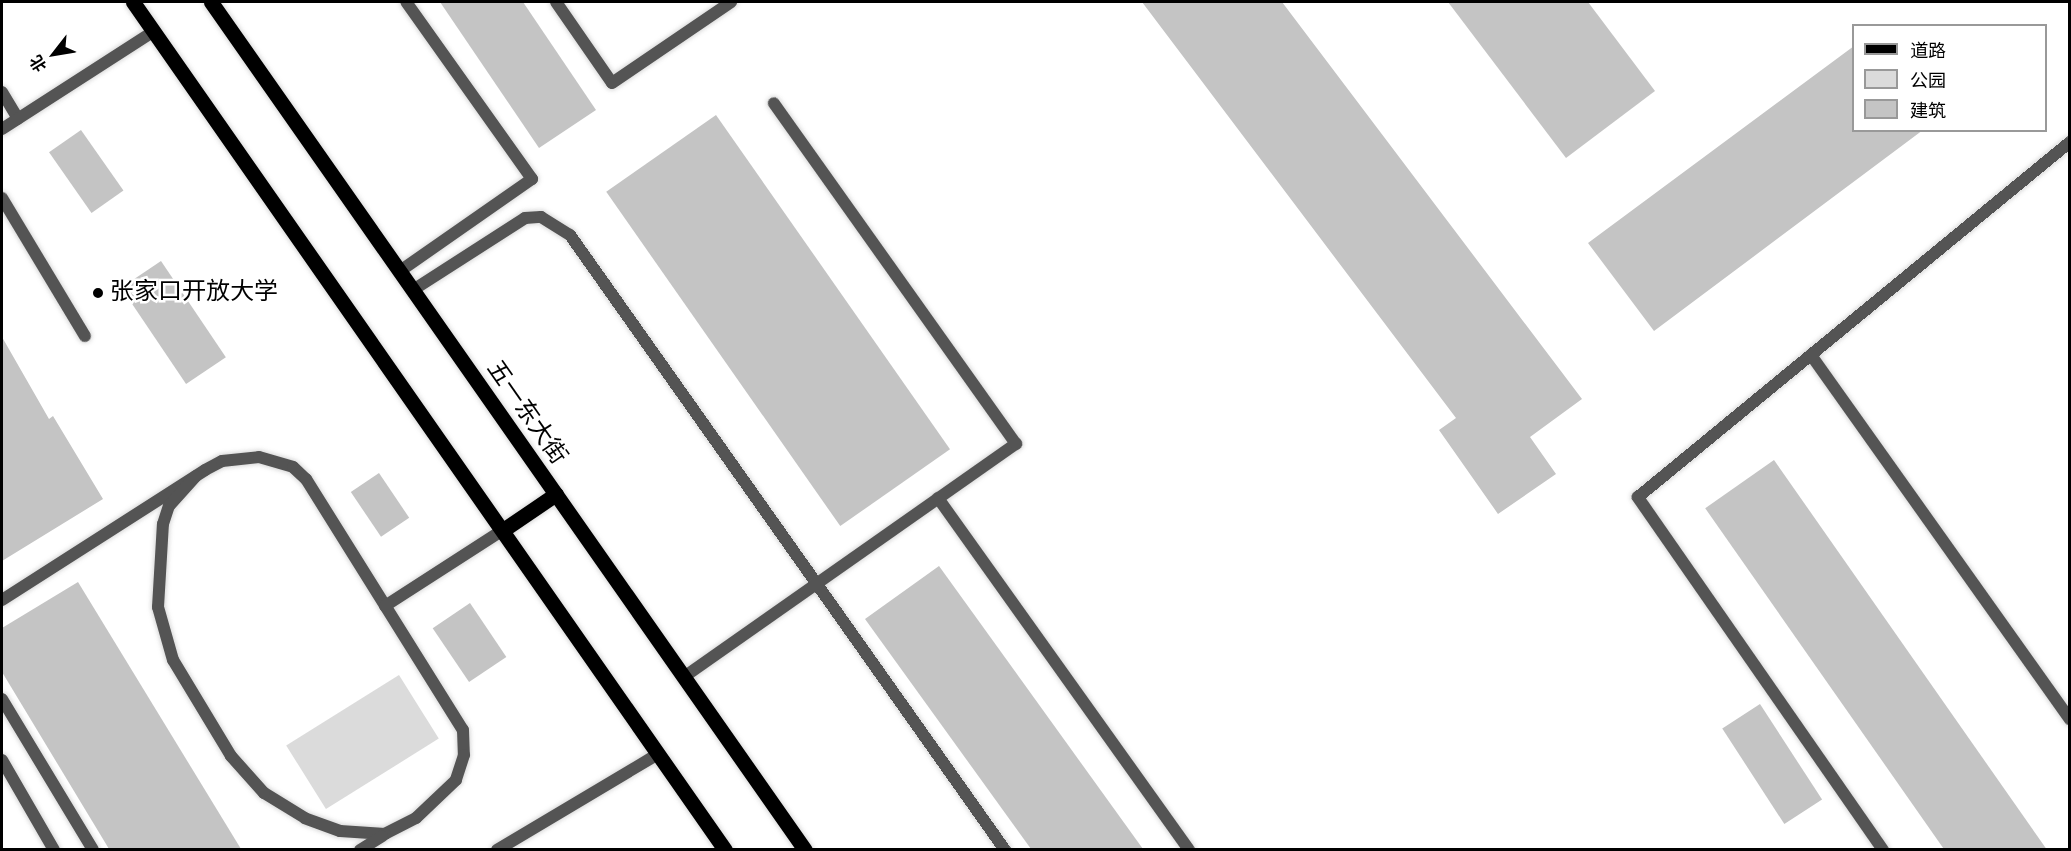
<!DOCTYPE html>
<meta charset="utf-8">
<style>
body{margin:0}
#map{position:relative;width:2071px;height:851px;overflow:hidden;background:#fff;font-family:"Alegreya Sans","Noto Sans SC",sans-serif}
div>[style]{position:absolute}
.green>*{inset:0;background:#dbdbdb;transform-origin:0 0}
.building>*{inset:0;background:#c4c4c4;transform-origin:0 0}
.roads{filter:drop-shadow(0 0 2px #dbdbdb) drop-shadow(0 0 2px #dbdbdb)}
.lane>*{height:12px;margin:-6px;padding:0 6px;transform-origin:6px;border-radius:6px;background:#545454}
.street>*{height:12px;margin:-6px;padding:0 6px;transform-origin:6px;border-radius:6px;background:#545454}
.primary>*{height:15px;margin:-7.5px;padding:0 7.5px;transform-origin:7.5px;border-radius:7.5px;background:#000}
.dots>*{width:16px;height:16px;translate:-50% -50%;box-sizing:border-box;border:3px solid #fff;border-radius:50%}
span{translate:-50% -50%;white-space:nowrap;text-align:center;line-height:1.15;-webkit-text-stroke:5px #fff;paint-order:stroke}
.poi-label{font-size:24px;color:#000}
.left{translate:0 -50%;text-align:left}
.street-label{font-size:24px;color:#000}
.frame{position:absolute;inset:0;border:3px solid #000;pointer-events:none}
.legend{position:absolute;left:1852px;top:24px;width:195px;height:108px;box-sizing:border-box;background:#fff;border:2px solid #999;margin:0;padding:8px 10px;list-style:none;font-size:18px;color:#000}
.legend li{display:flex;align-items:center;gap:12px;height:30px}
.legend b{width:30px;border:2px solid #999}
.north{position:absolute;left:24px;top:24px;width:60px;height:60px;-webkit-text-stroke:4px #fff;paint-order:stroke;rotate:239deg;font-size:16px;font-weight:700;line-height:24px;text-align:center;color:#000}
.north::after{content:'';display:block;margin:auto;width:21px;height:27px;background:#000;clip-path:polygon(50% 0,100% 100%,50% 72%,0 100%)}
</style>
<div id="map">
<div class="green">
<div style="left:399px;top:675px;width:75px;height:133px;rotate:58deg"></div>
</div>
<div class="building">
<div style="clip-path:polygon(440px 2px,523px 2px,596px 110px,539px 148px)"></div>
<div style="clip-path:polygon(1142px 2px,1282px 2px,1582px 399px,1530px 437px,1556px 474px,1498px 514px,1439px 430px,1456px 418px)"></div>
<div style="clip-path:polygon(1448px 2px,1588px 2px,1655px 91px,1566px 158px)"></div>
<div style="clip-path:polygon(1854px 46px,1854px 130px,1923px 130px,1654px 331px,1588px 243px)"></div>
<div style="left:716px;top:115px;width:408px;height:134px;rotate:55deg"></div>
<div style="left:81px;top:130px;width:74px;height:39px;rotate:55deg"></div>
<div style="left:161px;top:261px;width:116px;height:48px;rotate:56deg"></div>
<div style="clip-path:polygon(2px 337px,49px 419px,53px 416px,103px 499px,2px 561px)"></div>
<div style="left:1774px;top:460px;width:475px;height:84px;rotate:55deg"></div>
<div style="left:379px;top:473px;width:54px;height:34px;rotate:56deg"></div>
<div style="clip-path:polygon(939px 566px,1143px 849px,1031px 849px,865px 619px)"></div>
<div style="clip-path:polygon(78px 582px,241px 849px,109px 849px,2px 672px,2px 628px)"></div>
<div style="left:470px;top:603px;width:65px;height:45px;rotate:56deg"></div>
<div style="left:1760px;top:704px;width:114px;height:45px;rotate:57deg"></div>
</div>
<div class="roads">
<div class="lane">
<div style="left:2px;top:92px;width:31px;rotate:59deg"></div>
<div style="left:2px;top:129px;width:181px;rotate:-32.8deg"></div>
<div style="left:2px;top:198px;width:161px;rotate:59deg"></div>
<div style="left:413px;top:290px;width:133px;rotate:-32.7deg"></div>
<div style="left:525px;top:218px;width:16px;rotate:-4deg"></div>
<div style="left:541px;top:217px;width:34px;rotate:32deg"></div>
<div style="left:570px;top:235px;width:753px;rotate:54.73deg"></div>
<div style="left:1811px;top:355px;width:447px;rotate:54.6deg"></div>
<div style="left:938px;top:498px;width:432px;rotate:54.5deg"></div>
<div style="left:2px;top:600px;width:241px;rotate:-32.6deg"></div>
<div style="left:205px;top:470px;width:19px;rotate:-28deg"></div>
<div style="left:222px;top:461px;width:37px;rotate:-6deg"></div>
<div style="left:259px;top:457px;width:35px;rotate:16deg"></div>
<div style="left:293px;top:467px;width:18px;rotate:43deg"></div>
<div style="left:306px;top:479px;width:296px;rotate:58deg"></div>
<div style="left:463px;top:730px;width:25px;rotate:88deg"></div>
<div style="left:464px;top:755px;width:26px;rotate:108deg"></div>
<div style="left:456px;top:780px;width:55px;rotate:136.5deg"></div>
<div style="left:416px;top:818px;width:35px;rotate:153deg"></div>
<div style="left:385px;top:834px;width:45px;rotate:-176.2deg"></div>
<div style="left:340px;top:831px;width:37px;rotate:-160deg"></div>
<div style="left:305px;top:818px;width:48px;rotate:-148.6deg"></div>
<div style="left:264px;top:793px;width:50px;rotate:-131.7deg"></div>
<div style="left:231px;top:756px;width:112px;rotate:-121.1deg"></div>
<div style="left:173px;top:660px;width:55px;rotate:-105.8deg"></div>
<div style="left:158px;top:607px;width:83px;rotate:-86.6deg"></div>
<div style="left:163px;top:524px;width:19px;rotate:-72deg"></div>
<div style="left:169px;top:506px;width:40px;rotate:-48deg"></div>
<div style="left:385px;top:606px;width:140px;rotate:-32.8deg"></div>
<div style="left:684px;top:677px;width:406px;rotate:-35.1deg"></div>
<div style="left:1016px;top:444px;width:418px;rotate:-125.4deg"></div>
<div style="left:2px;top:699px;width:176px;rotate:58.9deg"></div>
<div style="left:360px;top:850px;width:26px;rotate:-32deg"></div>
<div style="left:1883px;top:850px;width:430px;rotate:-124.8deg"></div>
<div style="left:1638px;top:497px;width:559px;rotate:-39.41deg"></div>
</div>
<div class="street">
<div style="left:556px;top:2px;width:98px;rotate:55.3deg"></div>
<div style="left:612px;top:83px;width:144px;rotate:-34.2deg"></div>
<div style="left:400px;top:271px;width:161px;rotate:-34.9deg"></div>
<div style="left:532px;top:179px;width:217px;rotate:-125.4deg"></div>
<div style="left:2px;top:760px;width:104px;rotate:60deg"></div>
<div style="left:497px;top:850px;width:187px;rotate:-30.8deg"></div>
</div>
<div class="primary">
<div style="left:133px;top:2px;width:1034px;rotate:55.08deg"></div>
<div style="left:211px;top:2px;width:1035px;rotate:54.99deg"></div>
<div style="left:503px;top:530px;width:64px;rotate:-34.2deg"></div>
</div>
</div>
<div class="dots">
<div style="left:98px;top:293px;background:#000"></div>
</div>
<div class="poi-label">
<span class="left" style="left:110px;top:293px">张家口开放大学</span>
</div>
<div class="street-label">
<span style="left:526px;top:413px;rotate:55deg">五一东大街</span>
</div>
<div class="frame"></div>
<ul class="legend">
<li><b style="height:8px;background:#000"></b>道路</li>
<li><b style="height:16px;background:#dbdbdb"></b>公园</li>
<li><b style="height:16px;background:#c4c4c4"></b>建筑</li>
</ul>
<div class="north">北</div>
</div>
